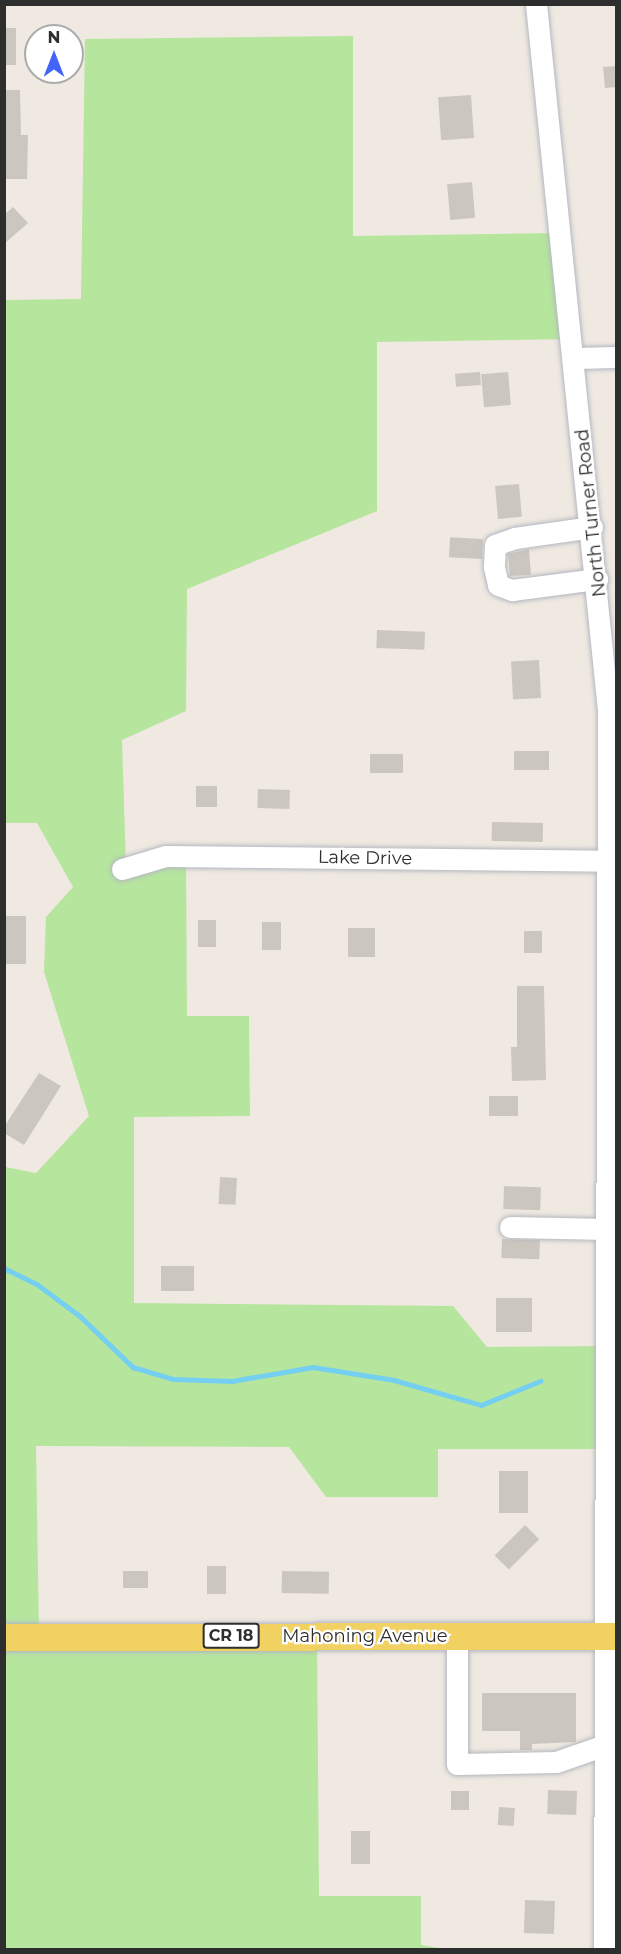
<!DOCTYPE html>
<style>
body{margin:0}
#map{position:relative;width:621px;height:1954px;overflow:hidden;background:#efe9e1;font-family:Montserrat,sans-serif}
div>[style]{position:absolute}
.green>*{inset:0;background:#b6e59e}
.stream>*{height:4.5px;margin:-2.25px;padding:0 2.25px;transform-origin:2.25px;border-radius:2.25px;background:#75cff0}
.building>*{inset:0;background:#cbc7bf;transform-origin:0 0}
.roads{filter:drop-shadow(0 0 2px #b4b7c1) drop-shadow(0 0 2px #b4b7c1)}
.minor>*{height:21px;margin:-10.5px;padding:0 10.5px;transform-origin:10.5px;border-radius:10.5px;background:#fff}
.major>*{height:27px;margin:-13.5px;padding:0 13.5px;transform-origin:13.5px;border-radius:13.5px;background:#f2d163}
span{translate:-50% -50%;white-space:nowrap;text-align:center;line-height:1.15;-webkit-text-stroke:4.5px #fff;paint-order:stroke}
.shield-label span{padding:2px 4px;background:#fff;border:2px solid;border-radius:4px;-webkit-text-stroke-width:0}
.shield-label{font-size:16px;color:#2e2e2e;font-weight:700}
.street-label{font-size:18px;color:#2e2e2e}
.frame{position:absolute;inset:0;border:6px solid #2e2e2e;pointer-events:none}
.north{position:absolute;left:24px;top:24px;width:60px;height:60px;box-sizing:border-box;background:#fff;border:2px solid #ababab;border-radius:50%;rotate:0deg;font-size:16px;font-weight:700;line-height:24px;text-align:center;color:#2e2e2e}
.north::after{content:'';display:block;margin:auto;width:21px;height:27px;background:#4264fb;clip-path:polygon(50% 0,100% 100%,50% 72%,0 100%)}
</style>
<div id="map">
<div class="green">
<div style="clip-path:polygon(353px 36px,353px 236px,561px 233px,573px 339px,377px 342px,377px 511px,187px 589px,186px 711px,122px 740px,126px 867px,186px 856px,187px 1016px,249px 1016px,250px 1116px,134px 1117px,134px 1303px,453px 1306px,487px 1347px,607px 1346px,616px 1317px,616px 1400px,607px 1400px,606px 1449px,438px 1449px,438px 1497px,326px 1497px,289px 1447px,36px 1446px,39px 1636px,317px 1636px,319px 1896px,421px 1896px,421px 1945px,446px 1949px,5px 1949px,5px 1167px,36px 1173px,89px 1116px,44px 972px,46px 917px,73px 887px,37px 823px,5px 823px,4px 300px,81px 299px,85px 39px)"></div>
</div>
<div class="stream">
<div style="left:4px;top:1268px;width:37px;rotate:26deg"></div>
<div style="left:37px;top:1284px;width:54px;rotate:36.7deg"></div>
<div style="left:80px;top:1316px;width:74px;rotate:43.9deg"></div>
<div style="left:133px;top:1367px;width:42px;rotate:16.7deg"></div>
<div style="left:173px;top:1379px;width:59px;rotate:1.9deg"></div>
<div style="left:232px;top:1381px;width:82px;rotate:-9.8deg"></div>
<div style="left:313px;top:1367px;width:82px;rotate:9.1deg"></div>
<div style="left:394px;top:1380px;width:91px;rotate:16deg"></div>
<div style="left:481px;top:1405px;width:64px;rotate:-22.1deg"></div>
</div>
<div class="building">
<div style="left:4px;top:28px;width:12px;height:37px"></div>
<div style="clip-path:polygon(616px 66px,616px 87px,605px 88px,603px 67px)"></div>
<div style="clip-path:polygon(4px 90px,20px 90px,21px 135px,28px 135px,27px 179px,5px 179px)"></div>
<div style="left:471px;top:95px;width:43px;height:33px;rotate:86deg"></div>
<div style="left:472px;top:182px;width:36px;height:25px;rotate:85deg"></div>
<div style="clip-path:polygon(13px 207px,28px 223px,4px 244px,4px 215px)"></div>
<div style="left:480px;top:372px;width:13px;height:25px;rotate:86deg"></div>
<div style="left:508px;top:372px;width:33px;height:27px;rotate:85deg"></div>
<div style="left:519px;top:484px;width:33px;height:24px;rotate:85deg"></div>
<div style="left:483px;top:539px;width:20px;height:33px;rotate:93deg"></div>
<div style="clip-path:polygon(529px 549px,531px 575px,510px 576px,508px 554px)"></div>
<div style="left:377px;top:630px;width:48px;height:18px;rotate:2deg"></div>
<div style="left:539px;top:660px;width:38px;height:28px;rotate:87deg"></div>
<div style="left:514px;top:751px;width:35px;height:19px"></div>
<div style="left:370px;top:754px;width:33px;height:19px"></div>
<div style="left:196px;top:786px;width:21px;height:21px"></div>
<div style="left:258px;top:789px;width:32px;height:19px;rotate:2deg"></div>
<div style="left:492px;top:822px;width:51px;height:19px;rotate:1deg"></div>
<div style="left:4px;top:916px;width:22px;height:48px"></div>
<div style="left:198px;top:920px;width:18px;height:27px"></div>
<div style="left:262px;top:922px;width:19px;height:28px"></div>
<div style="left:348px;top:928px;width:27px;height:29px"></div>
<div style="left:524px;top:931px;width:18px;height:22px"></div>
<div style="clip-path:polygon(517px 986px,544px 986px,546px 1080px,512px 1081px,511px 1047px,517px 1047px)"></div>
<div style="clip-path:polygon(39px 1073px,61px 1086px,24px 1145px,4px 1133px,4px 1127px)"></div>
<div style="left:489px;top:1096px;width:29px;height:20px"></div>
<div style="left:220px;top:1177px;width:17px;height:27px;rotate:3deg"></div>
<div style="left:504px;top:1186px;width:37px;height:23px;rotate:2deg"></div>
<div style="left:502px;top:1239px;width:38px;height:19px;rotate:2deg"></div>
<div style="left:161px;top:1266px;width:33px;height:25px"></div>
<div style="left:496px;top:1298px;width:36px;height:34px"></div>
<div style="left:499px;top:1471px;width:29px;height:42px"></div>
<div style="left:525px;top:1525px;width:20px;height:43px;rotate:45deg"></div>
<div style="left:207px;top:1566px;width:19px;height:28px"></div>
<div style="left:123px;top:1571px;width:25px;height:17px"></div>
<div style="left:282px;top:1571px;width:47px;height:22px;rotate:1deg"></div>
<div style="clip-path:polygon(482px 1693px,576px 1693px,576px 1742px,532px 1744px,532px 1750px,520px 1750px,520px 1731px,482px 1731px)"></div>
<div style="left:548px;top:1790px;width:29px;height:24px;rotate:2deg"></div>
<div style="left:451px;top:1791px;width:18px;height:19px"></div>
<div style="left:499px;top:1807px;width:16px;height:18px;rotate:4deg"></div>
<div style="left:351px;top:1831px;width:19px;height:33px"></div>
<div style="left:525px;top:1900px;width:30px;height:33px;rotate:2deg"></div>
</div>
<div class="roads">
<div class="minor">
<div style="left:536px;top:4px;width:710px;rotate:84.18deg"></div>
<div style="left:608px;top:710px;width:1240px;rotate:90.18deg"></div>
<div style="left:575px;top:358px;width:41px;rotate:-1.4deg"></div>
<div style="left:592px;top:527px;width:78px;rotate:171.9deg"></div>
<div style="left:515px;top:538px;width:21px;rotate:161deg"></div>
<div style="left:495px;top:545px;width:22px;rotate:93deg"></div>
<div style="left:494px;top:567px;width:18px;rotate:77deg"></div>
<div style="left:498px;top:585px;width:15px;rotate:20deg"></div>
<div style="left:512px;top:590px;width:86px;rotate:-7.4deg"></div>
<div style="left:122px;top:869px;width:46px;rotate:-16.5deg"></div>
<div style="left:166px;top:856px;width:444px;rotate:0.6deg"></div>
<div style="left:510px;top:1227px;width:98px;rotate:1.2deg"></div>
<div style="left:457px;top:1636px;width:128px;rotate:90deg"></div>
<div style="left:457px;top:1764px;width:99px;rotate:-1.2deg"></div>
<div style="left:556px;top:1762px;width:52px;rotate:-19.1deg"></div>
</div>
<div class="major">
<div style="left:4px;top:1637px;width:612px;rotate:-0.09deg"></div>
</div>
</div>
<div class="shield-label">
<span style="left:231px;top:1636px">CR 18</span>
</div>
<div class="street-label">
<span style="left:591px;top:513px;rotate:-96deg">North Turner Road</span>
<span style="left:365px;top:858px;rotate:1deg">Lake Drive</span>
<span style="left:365px;top:1636px">Mahoning Avenue</span>
</div>
<div class="frame"></div>
<div class="north">N</div>
</div>
